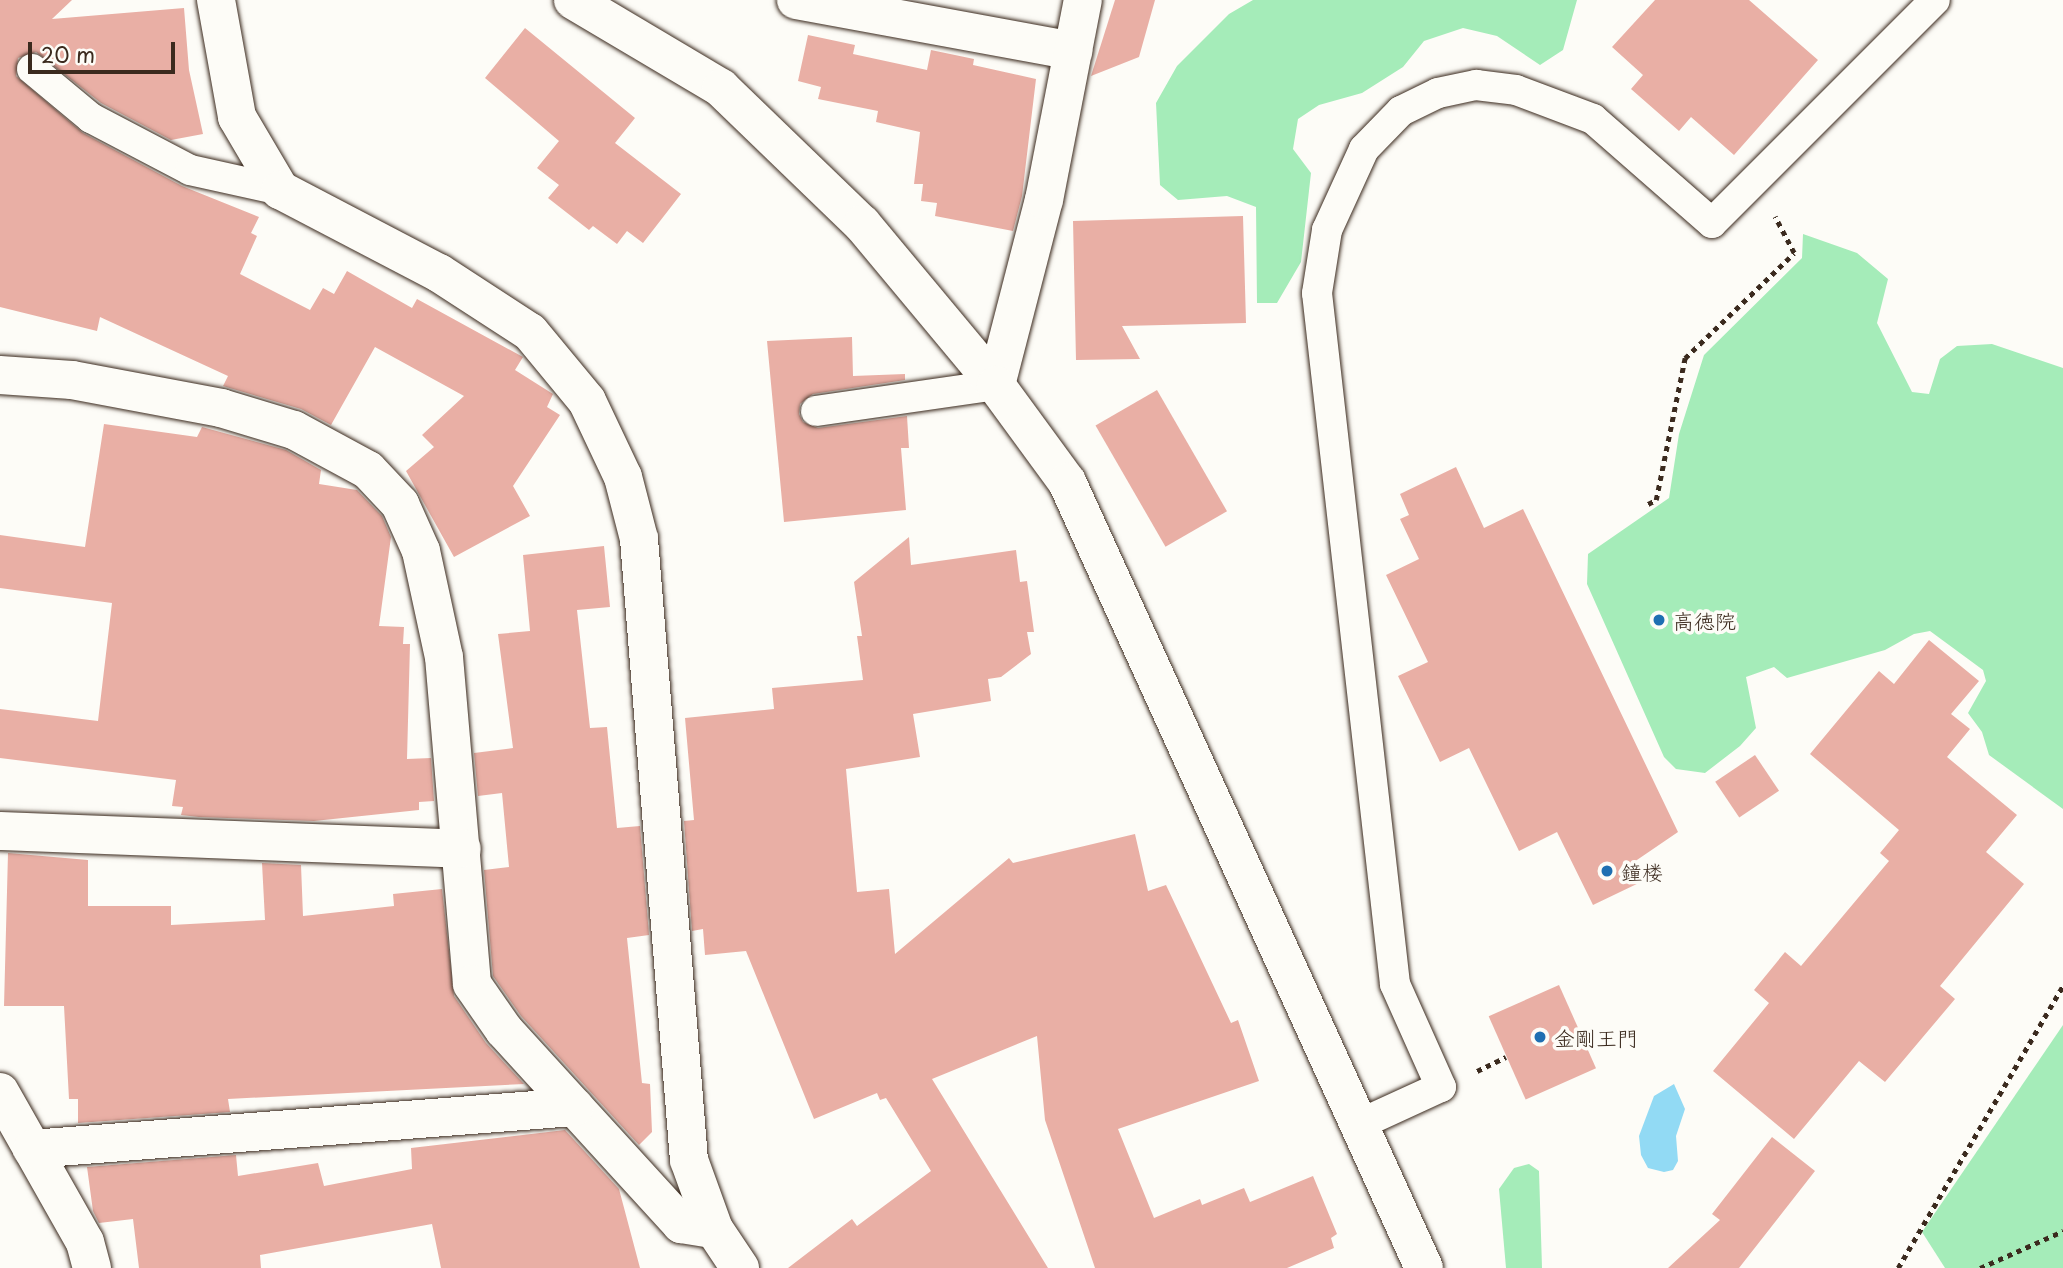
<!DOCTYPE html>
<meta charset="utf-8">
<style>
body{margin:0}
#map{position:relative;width:2063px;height:1268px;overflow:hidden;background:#fdfcf7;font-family:"Playpen Sans","Klee One",sans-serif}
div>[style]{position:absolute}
.green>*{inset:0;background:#a5ecb9}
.water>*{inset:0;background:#92daf4}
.building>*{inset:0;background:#e9afa5;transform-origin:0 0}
.path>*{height:4.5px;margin-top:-2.25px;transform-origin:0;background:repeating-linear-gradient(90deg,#3b2a1e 0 5px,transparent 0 10px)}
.roads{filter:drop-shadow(0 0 2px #3b2a1e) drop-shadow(0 0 2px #3b2a1e)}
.service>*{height:30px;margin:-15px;padding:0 15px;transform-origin:15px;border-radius:15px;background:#fdfcf7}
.minor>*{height:38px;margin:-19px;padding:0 19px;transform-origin:19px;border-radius:19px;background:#fdfcf7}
.tertiary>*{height:38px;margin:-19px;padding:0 19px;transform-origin:19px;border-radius:19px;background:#fdfcf7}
.dots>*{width:19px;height:19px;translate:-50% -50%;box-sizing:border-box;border:4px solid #fdfcf7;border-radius:50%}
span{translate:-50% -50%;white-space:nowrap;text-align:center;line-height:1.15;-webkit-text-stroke:7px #fdfcf7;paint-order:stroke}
.poi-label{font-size:21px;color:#3b2a1e}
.left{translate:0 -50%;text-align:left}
.scale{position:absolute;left:28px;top:42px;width:147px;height:32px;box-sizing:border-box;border:4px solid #3b2a1e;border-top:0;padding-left:9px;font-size:21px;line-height:24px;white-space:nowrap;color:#3b2a1e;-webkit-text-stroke:5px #fdfcf7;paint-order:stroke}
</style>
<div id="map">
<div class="green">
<div style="clip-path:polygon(1253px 0,1577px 0,1563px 50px,1540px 65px,1497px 36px,1463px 28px,1424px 41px,1403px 67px,1362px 93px,1319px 105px,1298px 119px,1293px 149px,1311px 173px,1301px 262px,1277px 303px,1257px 303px,1256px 207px,1227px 196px,1178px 200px,1160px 185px,1156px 103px,1177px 66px,1229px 14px)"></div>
<div style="clip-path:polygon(1803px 234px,1857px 253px,1888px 279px,1877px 323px,1912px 392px,1929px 394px,1940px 359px,1957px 346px,1992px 344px,2063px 368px,2063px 809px,1989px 755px,1982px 732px,1968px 713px,1986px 681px,1983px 670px,1930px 631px,1914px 634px,1885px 650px,1787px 678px,1774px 667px,1746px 677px,1756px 728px,1740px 746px,1705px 773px,1676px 769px,1664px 757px,1587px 584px,1588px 554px,1669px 498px,1679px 434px,1704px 355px,1802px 258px)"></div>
<div style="clip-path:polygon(2063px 1025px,2063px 1268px,1945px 1268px,1922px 1232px)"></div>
<div style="clip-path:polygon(1529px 1164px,1539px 1171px,1542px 1268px,1506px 1268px,1499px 1189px,1514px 1168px)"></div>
</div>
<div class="water">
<div style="clip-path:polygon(1674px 1084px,1685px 1109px,1676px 1136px,1678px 1161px,1673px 1170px,1664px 1172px,1648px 1168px,1641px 1155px,1639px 1136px,1654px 1096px)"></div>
</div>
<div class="building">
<div style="clip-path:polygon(0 0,72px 0,52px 19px,184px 8px,189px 70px,203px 134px,171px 140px,101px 103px,36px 52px,18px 58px,16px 76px,83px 133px,182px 186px,259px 217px,251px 233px,257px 236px,240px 274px,310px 310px,323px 288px,334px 294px,347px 271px,412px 308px,417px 299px,523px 357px,515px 370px,553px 394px,547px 407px,560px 415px,513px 486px,530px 516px,454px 557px,406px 471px,434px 447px,422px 435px,464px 396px,375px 347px,331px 425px,301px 409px,223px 386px,228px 376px,100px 317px,97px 331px,0 307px)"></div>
<div style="clip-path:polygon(1115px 0,1155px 0,1139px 57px,1091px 76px)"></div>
<div style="clip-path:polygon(1655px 0,1749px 0,1818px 60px,1734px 155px,1691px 117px,1679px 131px,1631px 89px,1643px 75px,1612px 47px)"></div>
<div style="clip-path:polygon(525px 28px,635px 118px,615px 143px,681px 194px,643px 243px,627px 231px,617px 244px,593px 226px,589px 230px,548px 198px,559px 185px,537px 168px,559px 141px,485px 78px)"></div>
<div style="clip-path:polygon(808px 35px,855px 45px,853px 54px,927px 70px,931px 50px,974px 59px,973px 65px,1036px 79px,1022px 196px,1013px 231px,935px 216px,937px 203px,921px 201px,923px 184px,914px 184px,920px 132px,876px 122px,878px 111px,818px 99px,821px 87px,798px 81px)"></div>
<div style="clip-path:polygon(1243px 216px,1246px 323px,1122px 326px,1140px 359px,1076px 360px,1073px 221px)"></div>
<div style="clip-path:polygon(852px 337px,853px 376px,905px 374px,905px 380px,813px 394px,800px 404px,799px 414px,803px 422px,818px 428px,907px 416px,909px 448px,901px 448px,906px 510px,784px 522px,767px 341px)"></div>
<div style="left:1157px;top:390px;width:140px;height:71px;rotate:60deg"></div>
<div style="clip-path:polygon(104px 424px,197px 437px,202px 427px,286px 450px,321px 470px,319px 484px,357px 490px,382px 516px,391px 537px,379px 626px,404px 627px,403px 644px,410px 644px,407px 759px,431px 758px,434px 801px,419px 802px,419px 810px,314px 821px,199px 817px,181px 815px,183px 807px,172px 806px,176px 780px,0 758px,0 709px,98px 721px,112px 603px,0 588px,0 535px,85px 547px)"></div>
<div style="clip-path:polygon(1456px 467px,1484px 528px,1523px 509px,1678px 832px,1634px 862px,1643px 881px,1593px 905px,1557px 832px,1519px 851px,1469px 748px,1440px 762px,1398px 676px,1428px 662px,1386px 575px,1419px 559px,1400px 519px,1409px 515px,1400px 494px)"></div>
<div style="clip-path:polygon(909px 537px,911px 565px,1016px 550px,1020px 582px,1027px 581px,1034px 632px,1027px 632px,1031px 654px,1001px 677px,988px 679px,991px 701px,913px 714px,920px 757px,846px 769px,857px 892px,889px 889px,895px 954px,1009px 858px,1013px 863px,1135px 834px,1148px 891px,1166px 885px,1231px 1023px,1238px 1020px,1259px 1081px,1118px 1129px,1154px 1218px,1200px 1199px,1202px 1205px,1244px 1188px,1250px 1202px,1313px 1176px,1337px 1234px,1331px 1238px,1334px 1248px,1287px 1268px,1095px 1268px,1045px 1120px,1037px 1036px,932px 1079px,1048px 1268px,788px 1268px,852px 1219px,857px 1226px,931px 1171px,886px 1098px,880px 1100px,877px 1093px,814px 1119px,746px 951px,705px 955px,703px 929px,692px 931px,684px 821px,694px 820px,685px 718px,774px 709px,772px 688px,863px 680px,857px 636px,862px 636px,854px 582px)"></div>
<div style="clip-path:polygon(604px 546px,610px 607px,577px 610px,590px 728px,607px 727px,617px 828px,640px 826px,649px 935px,627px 938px,642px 1083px,650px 1084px,652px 1132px,639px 1145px,521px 1016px,493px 976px,484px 870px,509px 867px,502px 793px,478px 796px,474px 753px,513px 748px,498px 634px,530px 631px,523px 555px)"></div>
<div style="clip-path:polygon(1929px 640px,1979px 681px,1951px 714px,1970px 729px,1947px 757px,2017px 815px,1986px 852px,2024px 884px,1940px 986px,1955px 999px,1885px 1082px,1859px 1061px,1794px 1139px,1713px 1071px,1769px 1003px,1754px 990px,1785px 952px,1801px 966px,1889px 861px,1880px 853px,1899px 830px,1810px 754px,1879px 671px,1894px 684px)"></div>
<div style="left:1755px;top:755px;width:43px;height:48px;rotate:56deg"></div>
<div style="clip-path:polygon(8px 853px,88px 860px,88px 906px,171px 906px,171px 925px,265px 920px,262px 863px,301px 865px,303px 916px,394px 906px,393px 894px,442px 889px,454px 996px,486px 1043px,524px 1084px,228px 1099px,230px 1112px,78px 1123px,78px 1099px,69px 1099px,64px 1006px,4px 1006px)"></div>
<div style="left:1559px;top:985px;width:91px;height:77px;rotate:66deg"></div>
<div style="clip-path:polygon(565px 1130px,619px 1189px,640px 1268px,441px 1268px,432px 1224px,260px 1255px,261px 1268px,139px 1268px,133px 1219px,99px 1223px,93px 1211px,87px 1167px,236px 1155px,238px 1176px,318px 1163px,324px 1186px,412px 1169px,411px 1148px)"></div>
<div style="clip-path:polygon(1772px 1137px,1815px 1171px,1739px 1268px,1668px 1268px,1720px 1220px,1712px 1214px)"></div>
</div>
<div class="path">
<div style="left:1648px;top:504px;width:9px;rotate:-27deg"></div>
<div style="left:1656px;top:500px;width:145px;rotate:-78.5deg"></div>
<div style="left:1685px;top:358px;width:151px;rotate:-43.9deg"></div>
<div style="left:1794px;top:253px;width:41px;rotate:-117.8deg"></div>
<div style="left:1477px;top:1071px;width:32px;rotate:-26deg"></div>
<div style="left:1898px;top:1268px;width:327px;rotate:-59.7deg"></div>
<div style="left:1980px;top:1268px;width:91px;rotate:-24deg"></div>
</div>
<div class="roads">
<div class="service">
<div style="left:32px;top:69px;width:77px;rotate:39.7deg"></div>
<div style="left:91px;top:118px;width:112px;rotate:27.7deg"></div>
<div style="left:190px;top:170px;width:92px;rotate:12.5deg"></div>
<div style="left:816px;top:411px;width:182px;rotate:-8.2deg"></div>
<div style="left:1360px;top:1124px;width:89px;rotate:-24.6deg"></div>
<div style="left:1441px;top:1087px;width:113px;rotate:-114.1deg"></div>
<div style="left:1395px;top:984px;width:695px;rotate:-96.44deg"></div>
<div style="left:1317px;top:293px;width:64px;rotate:-81deg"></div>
<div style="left:1327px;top:230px;width:89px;rotate:-65.4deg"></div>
<div style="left:1364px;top:149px;width:53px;rotate:-45.8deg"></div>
<div style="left:1401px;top:111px;width:41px;rotate:-25.9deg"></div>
<div style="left:1438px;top:93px;width:39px;rotate:-12deg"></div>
<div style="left:1476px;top:85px;width:40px;rotate:7.1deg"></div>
<div style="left:1516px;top:90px;width:82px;rotate:20.6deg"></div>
<div style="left:1593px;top:119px;width:158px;rotate:41.2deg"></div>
<div style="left:1712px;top:223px;width:315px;rotate:-45deg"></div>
</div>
<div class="minor">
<div style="left:216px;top:0;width:119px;rotate:79.8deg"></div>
<div style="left:237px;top:117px;width:85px;rotate:59.5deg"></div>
<div style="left:280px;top:190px;width:179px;rotate:27.6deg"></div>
<div style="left:439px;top:273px;width:108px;rotate:33deg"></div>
<div style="left:530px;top:332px;width:89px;rotate:50.4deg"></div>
<div style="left:587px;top:401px;width:84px;rotate:64.7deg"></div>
<div style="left:623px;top:477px;width:64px;rotate:75.5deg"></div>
<div style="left:639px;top:539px;width:623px;rotate:85.4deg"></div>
<div style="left:689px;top:1160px;width:73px;rotate:70.1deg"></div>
<div style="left:714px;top:1229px;width:47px;rotate:56.3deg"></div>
<div style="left:796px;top:0;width:282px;rotate:10.4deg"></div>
<div style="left:0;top:375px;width:72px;rotate:4deg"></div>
<div style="left:72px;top:380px;width:152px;rotate:10.6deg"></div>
<div style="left:221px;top:408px;width:76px;rotate:16.8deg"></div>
<div style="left:294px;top:430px;width:84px;rotate:28.4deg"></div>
<div style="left:368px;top:470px;width:47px;rotate:46.7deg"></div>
<div style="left:400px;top:504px;width:51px;rotate:65.9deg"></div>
<div style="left:421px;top:551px;width:108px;rotate:77.8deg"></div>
<div style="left:444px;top:657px;width:328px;rotate:85.1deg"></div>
<div style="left:472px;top:984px;width:56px;rotate:55.2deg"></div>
<div style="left:504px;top:1030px;width:263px;rotate:47.6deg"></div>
<div style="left:681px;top:1224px;width:33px;rotate:9deg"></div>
<div style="left:996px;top:385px;width:191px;rotate:-75.5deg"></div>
<div style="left:1044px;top:200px;width:204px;rotate:-79deg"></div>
<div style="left:0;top:831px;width:462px;rotate:2.2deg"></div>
<div style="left:0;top:1092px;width:172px;rotate:60.5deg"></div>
<div style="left:85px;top:1242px;width:27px;rotate:75deg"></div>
<div style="left:32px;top:1149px;width:544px;rotate:-4.43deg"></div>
</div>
<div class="tertiary">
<div style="left:573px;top:0;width:172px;rotate:30.7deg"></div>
<div style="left:721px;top:88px;width:196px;rotate:44deg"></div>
<div style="left:862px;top:224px;width:209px;rotate:50.2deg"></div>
<div style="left:996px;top:385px;width:120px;rotate:53.8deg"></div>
<div style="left:1067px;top:482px;width:863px;rotate:65.57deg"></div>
</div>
</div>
<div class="dots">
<div style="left:1659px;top:620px;background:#1f6fb2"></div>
<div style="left:1607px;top:871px;background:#1f6fb2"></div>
<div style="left:1540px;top:1037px;background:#1f6fb2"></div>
</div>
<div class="poi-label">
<span class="left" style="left:1673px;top:620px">高徳院</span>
<span class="left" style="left:1621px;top:871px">鐘楼</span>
<span class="left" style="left:1554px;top:1037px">金剛王門</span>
</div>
<div class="scale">20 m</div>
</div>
